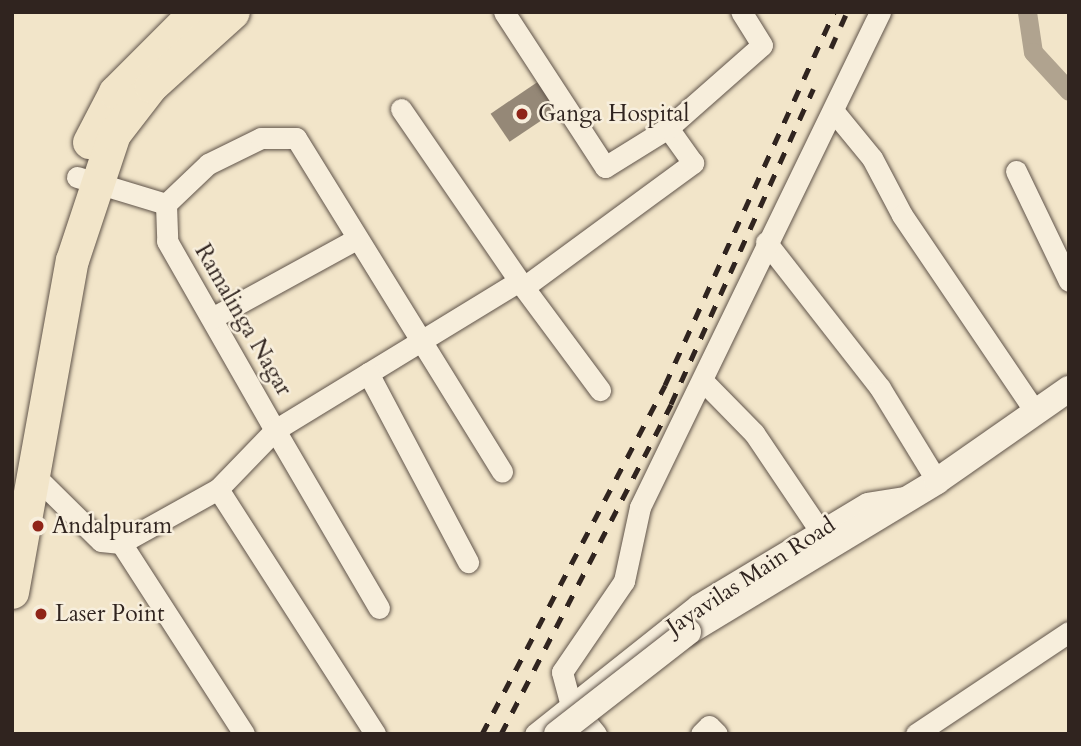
<!DOCTYPE html>
<style>
body{margin:0}
#map{position:relative;width:1081px;height:746px;overflow:hidden;background:#f2e5c9;font-family:Cardo,serif}
div>[style]{position:absolute}
.canal>*{height:19px;margin:-9.5px;padding:0 9.5px;transform-origin:9.5px;border-radius:9.5px;background:#b0a38f}
.building>*{inset:0;background:#958877;transform-origin:0 0}
.roads{filter:drop-shadow(0 0 2px #60544a) drop-shadow(0 0 2px #60544a)}
.minor>*{height:21px;margin:-10.5px;padding:0 10.5px;transform-origin:10.5px;border-radius:10.5px;background:#f7eedc}
.tertiary>*{height:26px;margin:-13px;padding:0 13px;transform-origin:13px;border-radius:13px;background:#f7eedc}
.primary>*{height:33px;margin:-16.5px;padding:0 16.5px;transform-origin:16.5px;border-radius:16.5px;background:#f2e5c9}
.rail>*{height:5px;margin-top:-2.5px;transform-origin:0;background:repeating-linear-gradient(90deg,#30241f 0 12px,transparent 0 24px)}
.bridges{filter:drop-shadow(0 0 2px #60544a) drop-shadow(0 0 2px #60544a)}
.tertiary-bridge>*{height:26px;margin:-13px;padding:0 13px;transform-origin:13px;border-radius:13px;background:#f7eedc}
.dots>*{width:19px;height:19px;translate:-50% -50%;box-sizing:border-box;border:4px solid #f7eedc;border-radius:50%}
span{translate:-50% -50%;white-space:nowrap;text-align:center;line-height:1.15;-webkit-text-stroke:5px #f7eedc;paint-order:stroke}
.poi-label{font-size:23px;color:#30241f}
.left{translate:0 -50%;text-align:left}
.street-label{font-size:23px;color:#30241f}
.frame{position:absolute;inset:0;border:14px solid #30241f;pointer-events:none}
</style>
<div id="map">
<div class="canal">
<div style="left:1027px;top:12px;width:40px;rotate:81.5deg"></div>
<div style="left:1033px;top:52px;width:53px;rotate:47.3deg"></div>
</div>
<div class="building">
<div style="left:542px;top:79px;width:34px;height:62px;rotate:56deg"></div>
</div>
<div class="roads">
<div class="minor">
<div style="left:504px;top:12px;width:185px;rotate:56.9deg"></div>
<div style="left:605px;top:167px;width:74px;rotate:-31.8deg"></div>
<div style="left:401px;top:109px;width:209px;rotate:55.5deg"></div>
<div style="left:835px;top:113px;width:58px;rotate:50.6deg"></div>
<div style="left:872px;top:158px;width:64px;rotate:62.2deg"></div>
<div style="left:902px;top:215px;width:239px;rotate:55.9deg"></div>
<div style="left:1016px;top:171px;width:122px;rotate:64.3deg"></div>
<div style="left:77px;top:177px;width:93px;rotate:16.9deg"></div>
<div style="left:166px;top:204px;width:37px;rotate:88deg"></div>
<div style="left:167px;top:241px;width:218px;rotate:60.3deg"></div>
<div style="left:275px;top:430px;width:286px;rotate:-31.4deg"></div>
<div style="left:519px;top:281px;width:136px;rotate:53.4deg"></div>
<div style="left:166px;top:204px;width:58px;rotate:-43.6deg"></div>
<div style="left:208px;top:164px;width:59px;rotate:-26.1deg"></div>
<div style="left:261px;top:138px;width:35px"></div>
<div style="left:296px;top:138px;width:392px;rotate:58.3deg"></div>
<div style="left:766px;top:242px;width:185px;rotate:52deg"></div>
<div style="left:880px;top:388px;width:109px;rotate:58.5deg"></div>
<div style="left:524px;top:287px;width:210px;rotate:-36.3deg"></div>
<div style="left:693px;top:163px;width:43px;rotate:-125.5deg"></div>
<div style="left:668px;top:128px;width:125px;rotate:-41.4deg"></div>
<div style="left:762px;top:45px;width:39px;rotate:-122deg"></div>
<div style="left:212px;top:318px;width:164px;rotate:-28.7deg"></div>
<div style="left:368px;top:373px;width:214px;rotate:62.1deg"></div>
<div style="left:703px;top:381px;width:73px;rotate:45.6deg"></div>
<div style="left:754px;top:433px;width:118px;rotate:56deg"></div>
<div style="left:34px;top:475px;width:94px;rotate:44.6deg"></div>
<div style="left:101px;top:541px;width:20px;rotate:6deg"></div>
<div style="left:121px;top:543px;width:227px;rotate:57.2deg"></div>
<div style="left:218px;top:489px;width:82px;rotate:-46deg"></div>
<div style="left:275px;top:430px;width:206px;rotate:59.7deg"></div>
<div style="left:121px;top:543px;width:111px;rotate:-29.1deg"></div>
<div style="left:218px;top:489px;width:291px;rotate:57.3deg"></div>
<div style="left:535px;top:734px;width:207px;rotate:-38.5deg"></div>
<div style="left:697px;top:605px;width:198px;rotate:-31deg"></div>
<div style="left:867px;top:503px;width:37px;rotate:-9deg"></div>
<div style="left:596px;top:734px;width:41px;rotate:-129.1deg"></div>
<div style="left:570px;top:702px;width:31px;rotate:-105deg"></div>
<div style="left:562px;top:672px;width:110px;rotate:-55.7deg"></div>
<div style="left:624px;top:581px;width:76px;rotate:-77.8deg"></div>
<div style="left:640px;top:507px;width:550px;rotate:-64.13deg"></div>
<div style="left:701px;top:734px;width:11px;rotate:-45deg"></div>
<div style="left:709px;top:726px;width:11px;rotate:45deg"></div>
<div style="left:916px;top:734px;width:184px;rotate:-33.7deg"></div>
</div>
<div class="tertiary">
<div style="left:688px;top:632px;width:291px;rotate:-31.2deg"></div>
<div style="left:937px;top:481px;width:161px;rotate:-34.9deg"></div>
</div>
<div class="primary">
<div style="left:89px;top:142px;width:56px;rotate:-62.5deg"></div>
<div style="left:115px;top:92px;width:113px;rotate:-45deg"></div>
<div style="left:12px;top:592px;width:337px;rotate:-79.8deg"></div>
<div style="left:72px;top:260px;width:133px;rotate:-71.6deg"></div>
<div style="left:114px;top:134px;width:61px;rotate:-52.4deg"></div>
<div style="left:151px;top:86px;width:110px;rotate:-42.1deg"></div>
</div>
</div>
<div class="rail">
<div style="left:831px;top:48px;width:39px;rotate:-66deg"></div>
<div style="left:482px;top:734px;width:394px;rotate:-62.3deg"></div>
<div style="left:665px;top:385px;width:409px;rotate:-65.6deg"></div>
<div style="left:501px;top:734px;width:371px;rotate:-62.7deg"></div>
<div style="left:671px;top:404px;width:346px;rotate:-65.7deg"></div>
</div>
<div class="bridges">
<div class="tertiary-bridge">
<div style="left:557px;top:734px;width:166px;rotate:-37.9deg"></div>
</div>
</div>
<div class="dots">
<div style="left:522px;top:114px;background:#8f2418"></div>
<div style="left:38px;top:526px;background:#8f2418"></div>
<div style="left:41px;top:614px;background:#8f2418"></div>
</div>
<div class="poi-label">
<span class="left" style="left:538px;top:114px">Ganga Hospital</span>
<span class="left" style="left:52px;top:526px">Andalpuram</span>
<span class="left" style="left:55px;top:614px">Laser Point</span>
</div>
<div class="street-label">
<span style="left:243px;top:320px;rotate:60deg">Ramalinga Nagar</span>
<span style="left:751px;top:576px;rotate:-33deg">Jayavilas Main Road</span>
</div>
<div class="frame"></div>
</div>
